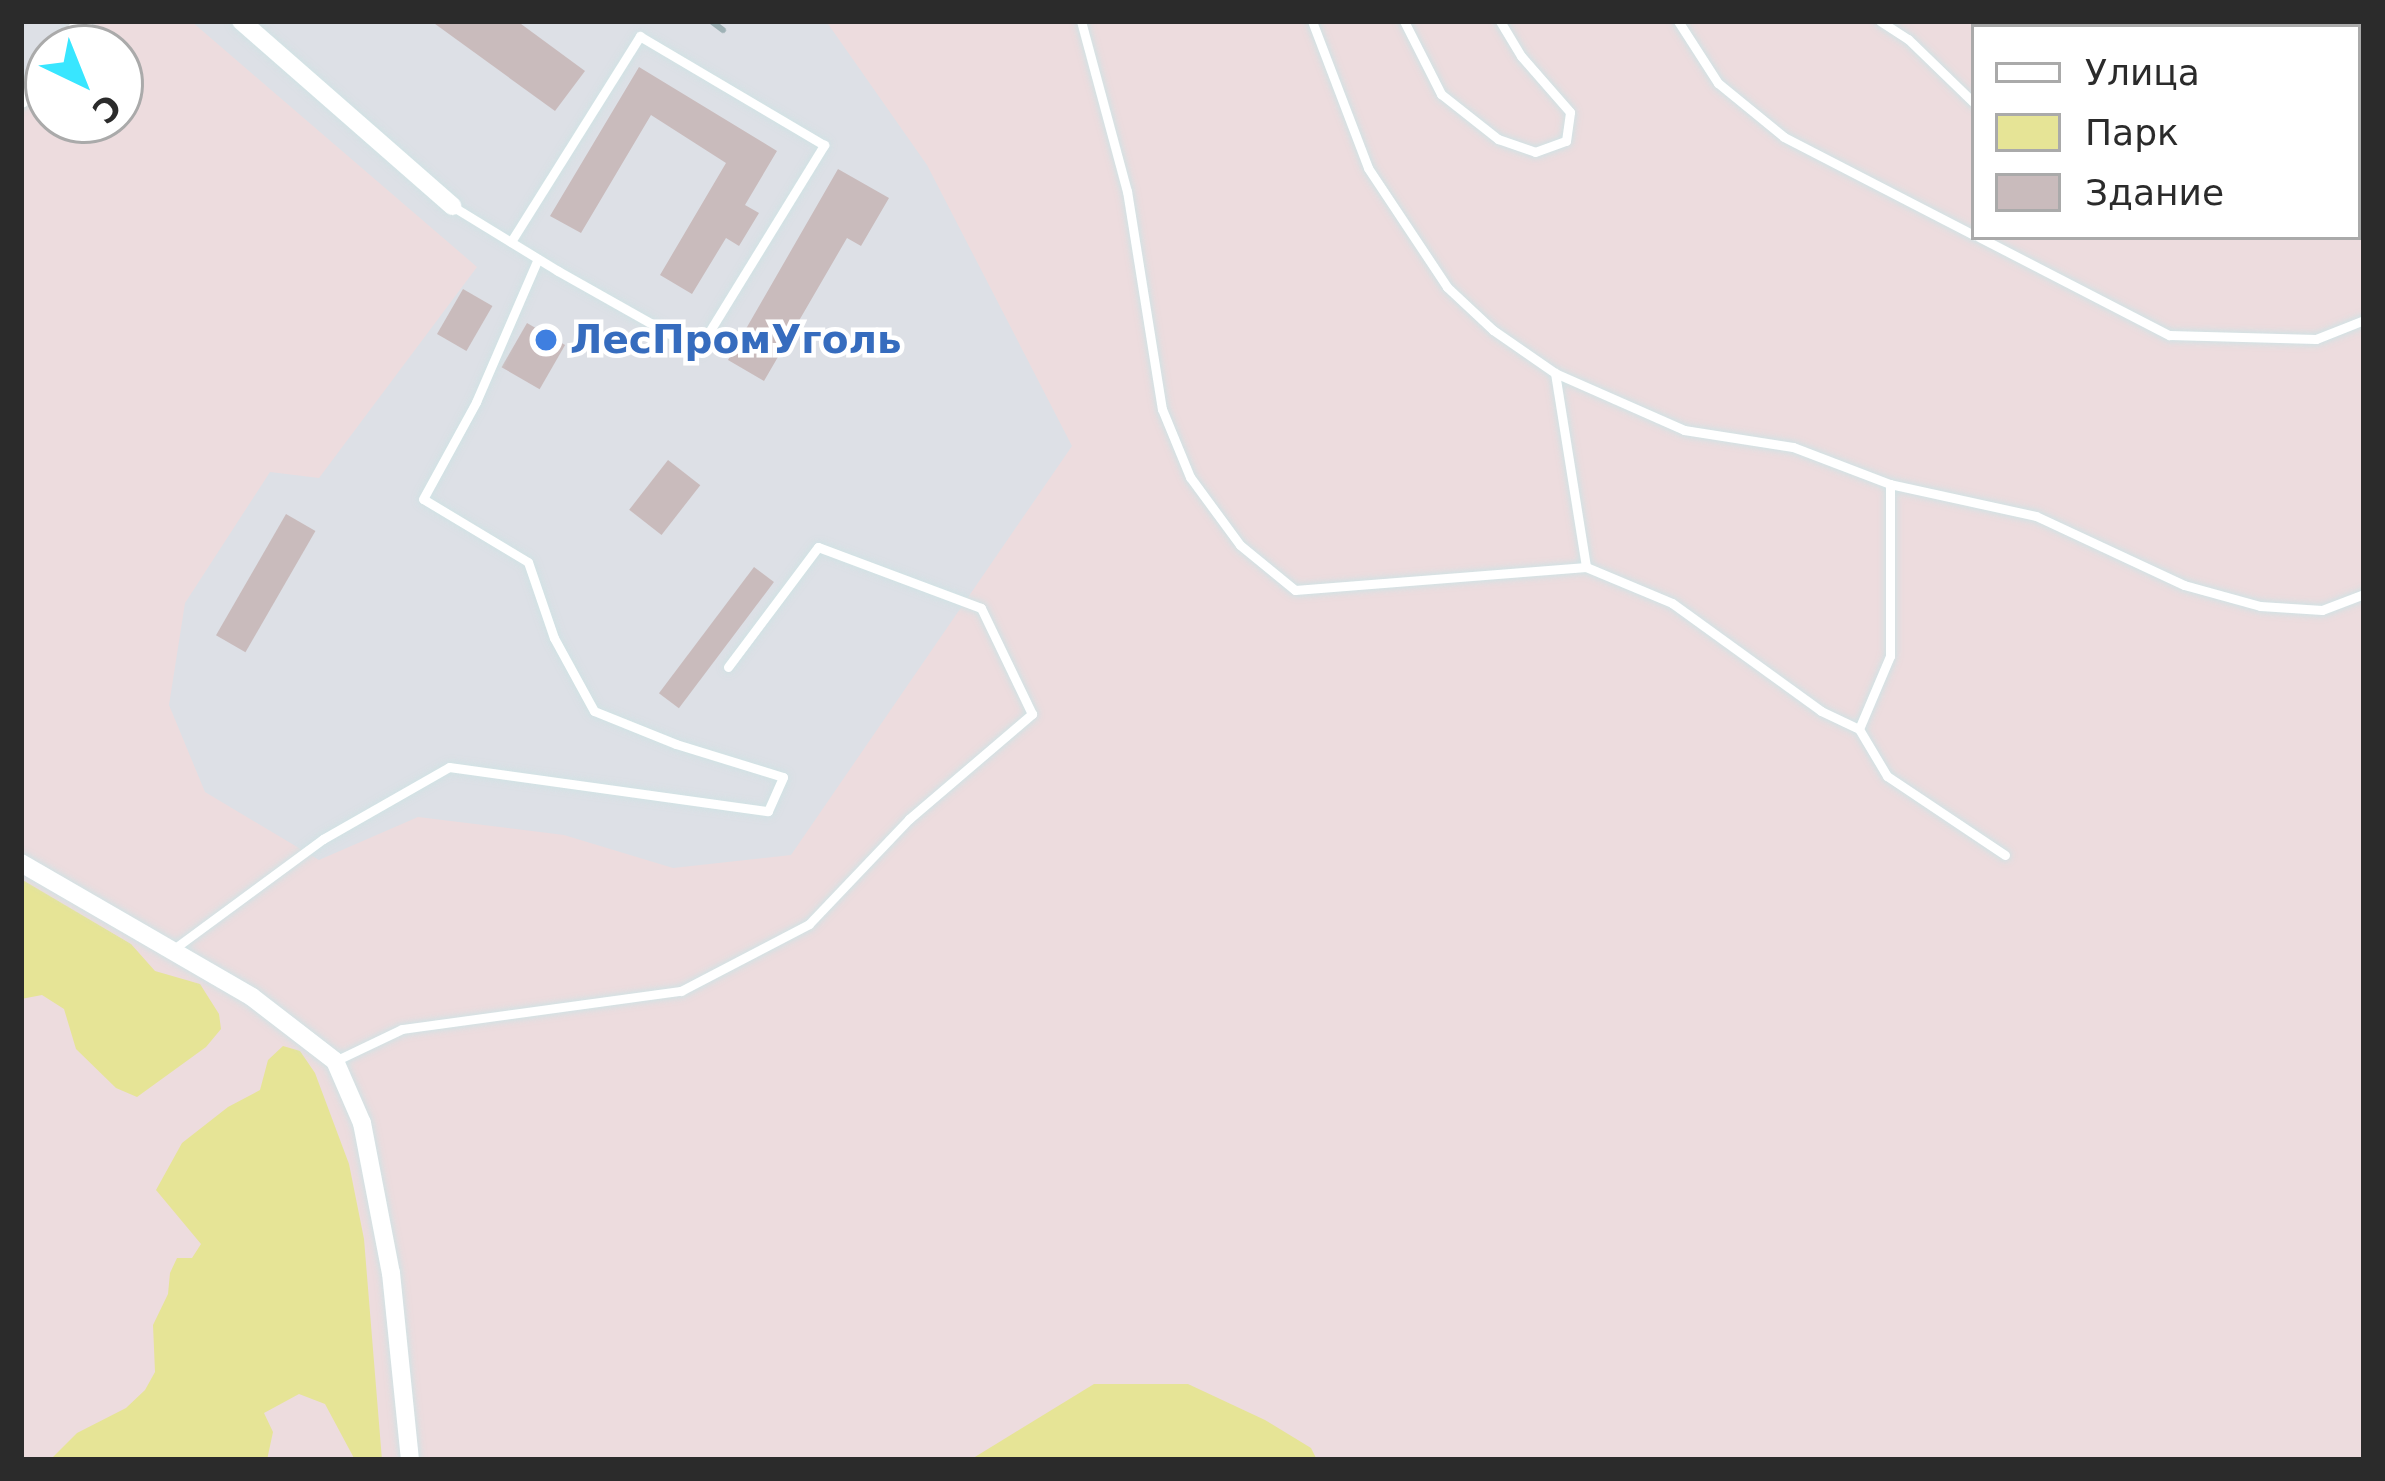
<!DOCTYPE html>
<meta charset="utf-8">
<style>
body{margin:0}
#map{position:relative;width:2385px;height:1481px;overflow:hidden;background:#eddcde;font-family:"DejaVu Sans",sans-serif}
div>[style]{position:absolute}
.industrial>*{inset:0;background:#dde0e6}
.green>*{inset:0;background:#e6e496}
.building>*{inset:0;background:#c9bbbc;transform-origin:0 0}
.roads{filter:drop-shadow(0 0 3px #d1e2e4) drop-shadow(0 0 3px #d1e2e4)}
.lane>*{height:9px;margin:-4.5px;padding:0 4.5px;transform-origin:4.5px;border-radius:4.5px;background:#fff}
.street>*{height:18px;margin:-9px;padding:0 9px;transform-origin:9px;border-radius:9px;background:#fff}
.rail>*{height:6px;margin:-3px;padding:0 3px;transform-origin:3px;border-radius:3px;background:#9fb2b6}
.dots>*{width:33px;height:33px;translate:-50% -50%;box-sizing:border-box;border:6px solid #fff;border-radius:50%}
span{translate:-50% -50%;white-space:nowrap;text-align:center;line-height:1.15;-webkit-text-stroke:9px #fff;paint-order:stroke}
.shop-label{font-size:39px;color:#366cbe;font-weight:700}
.left{translate:0 -50%;text-align:left}
.frame{position:absolute;inset:0;border:24px solid #2b2b2b;pointer-events:none}
.legend{position:absolute;left:1971px;top:24px;width:390px;height:216px;box-sizing:border-box;background:#fff;border:3px solid #aaa;margin:0;padding:15px 21px;list-style:none;font-size:36px;color:#2b2b2b}
.legend li{display:flex;align-items:center;gap:24px;height:60px}
.legend b{width:60px;border:3px solid #aaa}
.north{position:absolute;left:24px;top:24px;width:120px;height:120px;box-sizing:border-box;background:#fff;border:3px solid #aaa;border-radius:50%;rotate:137deg;font-size:33px;font-weight:700;line-height:48px;text-align:center;color:#2b2b2b}
.north::after{content:'';display:block;margin:auto;width:42px;height:54px;background:#38e6ff;clip-path:polygon(50% 0,100% 100%,50% 72%,0 100%)}
</style>
<div id="map">
<div class="industrial">
<div style="clip-path:polygon(21px 21px,69px 21px,21px 82px)"></div>
<div style="clip-path:polygon(191px 21px,826px 21px,927px 165px,1072px 446px,791px 855px,673px 868px,564px 835px,418px 817px,319px 860px,205px 792px,169px 705px,185px 603px,270px 472px,319px 478px,477px 267px)"></div>
</div>
<div class="green">
<div style="clip-path:polygon(21px 879px,131px 944px,155px 971px,200px 984px,219px 1014px,221px 1029px,206px 1047px,137px 1097px,116px 1088px,76px 1049px,64px 1009px,42px 995px,21px 999px)"></div>
<div style="clip-path:polygon(283px 1046px,300px 1051px,315px 1073px,349px 1164px,364px 1239px,382px 1460px,355px 1460px,325px 1404px,299px 1394px,264px 1413px,273px 1432px,267px 1460px,50px 1460px,77px 1433px,126px 1408px,145px 1390px,155px 1372px,153px 1325px,168px 1294px,170px 1273px,177px 1258px,192px 1258px,201px 1244px,156px 1190px,182px 1143px,228px 1107px,260px 1090px,268px 1060px)"></div>
<div style="clip-path:polygon(1094px 1384px,1188px 1384px,1265px 1420px,1311px 1448px,1317px 1460px,970px 1460px)"></div>
</div>
<div class="building">
<div style="clip-path:polygon(431px 21px,517px 21px,585px 71px,555px 111px)"></div>
<div style="clip-path:polygon(639px 67px,777px 151px,745px 205px,759px 213px,739px 246px,726px 238px,692px 294px,660px 275px,726px 163px,651px 115px,581px 233px,550px 216px)"></div>
<div style="clip-path:polygon(838px 169px,889px 198px,861px 246px,847px 238px,764px 381px,728px 360px)"></div>
<div style="left:463px;top:289px;width:34px;height:52px;rotate:30deg"></div>
<div style="left:527px;top:323px;width:44px;height:51px;rotate:30deg"></div>
<div style="left:668px;top:460px;width:41px;height:63px;rotate:38deg"></div>
<div style="left:286px;top:514px;width:34px;height:140px;rotate:30deg"></div>
<div style="left:754px;top:567px;width:25px;height:158px;rotate:37deg"></div>
</div>
<div class="roads">
<div class="lane">
<div style="left:1081px;top:21px;width:176px;rotate:74.9deg"></div>
<div style="left:1127px;top:191px;width:221px;rotate:80.9deg"></div>
<div style="left:1162px;top:409px;width:74px;rotate:67.6deg"></div>
<div style="left:1190px;top:477px;width:84px;rotate:53.7deg"></div>
<div style="left:1240px;top:545px;width:71px;rotate:39.3deg"></div>
<div style="left:1295px;top:590px;width:292px;rotate:-4.5deg"></div>
<div style="left:1586px;top:567px;width:93px;rotate:22.7deg"></div>
<div style="left:1672px;top:603px;width:184px;rotate:35.9deg"></div>
<div style="left:1821px;top:711px;width:42px;rotate:25.3deg"></div>
<div style="left:1859px;top:729px;width:55px;rotate:59.2deg"></div>
<div style="left:1887px;top:776px;width:142px;rotate:33.8deg"></div>
<div style="left:1312px;top:21px;width:157px;rotate:69.1deg"></div>
<div style="left:1368px;top:168px;width:143px;rotate:56.4deg"></div>
<div style="left:1447px;top:287px;width:63px;rotate:43.1deg"></div>
<div style="left:1493px;top:330px;width:75px;rotate:34.7deg"></div>
<div style="left:1555px;top:373px;width:141px;rotate:23.8deg"></div>
<div style="left:1684px;top:430px;width:110px;rotate:8.9deg"></div>
<div style="left:1793px;top:447px;width:104px;rotate:20.9deg"></div>
<div style="left:1890px;top:484px;width:149px;rotate:12.4deg"></div>
<div style="left:2036px;top:516px;width:163px;rotate:25deg"></div>
<div style="left:2184px;top:585px;width:79px;rotate:15.4deg"></div>
<div style="left:2260px;top:606px;width:62px;rotate:3.7deg"></div>
<div style="left:2322px;top:610px;width:45px;rotate:-20.9deg"></div>
<div style="left:1404px;top:21px;width:82px;rotate:63.1deg"></div>
<div style="left:1441px;top:94px;width:73px;rotate:38.3deg"></div>
<div style="left:1498px;top:139px;width:39px;rotate:19deg"></div>
<div style="left:1535px;top:152px;width:33px;rotate:-20deg"></div>
<div style="left:1566px;top:141px;width:29px;rotate:-82deg"></div>
<div style="left:1570px;top:112px;width:74px;rotate:-131.2deg"></div>
<div style="left:1521px;top:56px;width:41px;rotate:-121deg"></div>
<div style="left:1678px;top:21px;width:74px;rotate:57.2deg"></div>
<div style="left:1718px;top:83px;width:85px;rotate:39.3deg"></div>
<div style="left:1784px;top:137px;width:214px;rotate:27.3deg"></div>
<div style="left:1880px;top:21px;width:33px;rotate:33deg"></div>
<div style="left:1908px;top:39px;width:92px;rotate:44.1deg"></div>
<div style="left:2358px;top:158px;width:7px;rotate:-34deg"></div>
<div style="left:452px;top:206px;width:124px;rotate:31.5deg"></div>
<div style="left:558px;top:271px;width:161px;rotate:29.4deg"></div>
<div style="left:698px;top:350px;width:241px;rotate:-58.4deg"></div>
<div style="left:824px;top:145px;width:214px;rotate:-149.4deg"></div>
<div style="left:640px;top:36px;width:243px;rotate:122.1deg"></div>
<div style="left:1979px;top:237px;width:214px;rotate:27.3deg"></div>
<div style="left:2169px;top:335px;width:147px;rotate:1.6deg"></div>
<div style="left:2316px;top:339px;width:52px;rotate:-21.6deg"></div>
<div style="left:1555px;top:373px;width:196px;rotate:80.9deg"></div>
<div style="left:1859px;top:729px;width:79px;rotate:-67deg"></div>
<div style="left:1890px;top:656px;width:172px;rotate:-90deg"></div>
<div style="left:171px;top:951px;width:189px;rotate:-36.4deg"></div>
<div style="left:323px;top:839px;width:145px;rotate:-29.7deg"></div>
<div style="left:449px;top:767px;width:322px;rotate:7.9deg"></div>
<div style="left:768px;top:811px;width:37px;rotate:-66deg"></div>
<div style="left:783px;top:777px;width:112px;rotate:-162.9deg"></div>
<div style="left:676px;top:744px;width:88px;rotate:-158.1deg"></div>
<div style="left:594px;top:711px;width:83px;rotate:-118.7deg"></div>
<div style="left:554px;top:638px;width:80px;rotate:-108.9deg"></div>
<div style="left:528px;top:562px;width:122px;rotate:-149deg"></div>
<div style="left:423px;top:499px;width:111px;rotate:-61.3deg"></div>
<div style="left:476px;top:402px;width:156px;rotate:-66.6deg"></div>
<div style="left:335px;top:1061px;width:74px;rotate:-25.5deg"></div>
<div style="left:402px;top:1029px;width:282px;rotate:-7.8deg"></div>
<div style="left:681px;top:991px;width:144px;rotate:-27.6deg"></div>
<div style="left:809px;top:924px;width:145px;rotate:-46.4deg"></div>
<div style="left:909px;top:819px;width:162px;rotate:-40.5deg"></div>
<div style="left:1032px;top:714px;width:118px;rotate:-115.7deg"></div>
<div style="left:981px;top:608px;width:174px;rotate:-159.5deg"></div>
<div style="left:818px;top:547px;width:150px;rotate:126.9deg"></div>
</div>
<div class="street">
<div style="left:241px;top:21px;width:281px;rotate:41.2deg"></div>
<div style="left:62px;top:48px;width:35px;rotate:-51deg"></div>
<div style="left:21px;top:99px;width:43px;rotate:-50.7deg"></div>
<div style="left:21px;top:863px;width:267px;rotate:30.1deg"></div>
<div style="left:252px;top:997px;width:105px;rotate:37.6deg"></div>
<div style="left:335px;top:1061px;width:68px;rotate:66.5deg"></div>
<div style="left:362px;top:1123px;width:153px;rotate:79.1deg"></div>
<div style="left:391px;top:1273px;width:188px;rotate:84.2deg"></div>
</div>
</div>
<div class="rail">
<div style="left:711px;top:21px;width:15px;rotate:37deg"></div>
</div>
<div class="dots">
<div style="left:546px;top:340px;background:#3f7fe0"></div>
</div>
<div class="shop-label">
<span class="left" style="left:570px;top:340px">ЛесПромУголь</span>
</div>
<div class="frame"></div>
<ul class="legend">
<li><b style="height:15px;background:#fff"></b>Улица</li>
<li><b style="height:33px;background:#e6e496"></b>Парк</li>
<li><b style="height:33px;background:#c9bbbc"></b>Здание</li>
</ul>
<div class="north">С</div>
</div>
